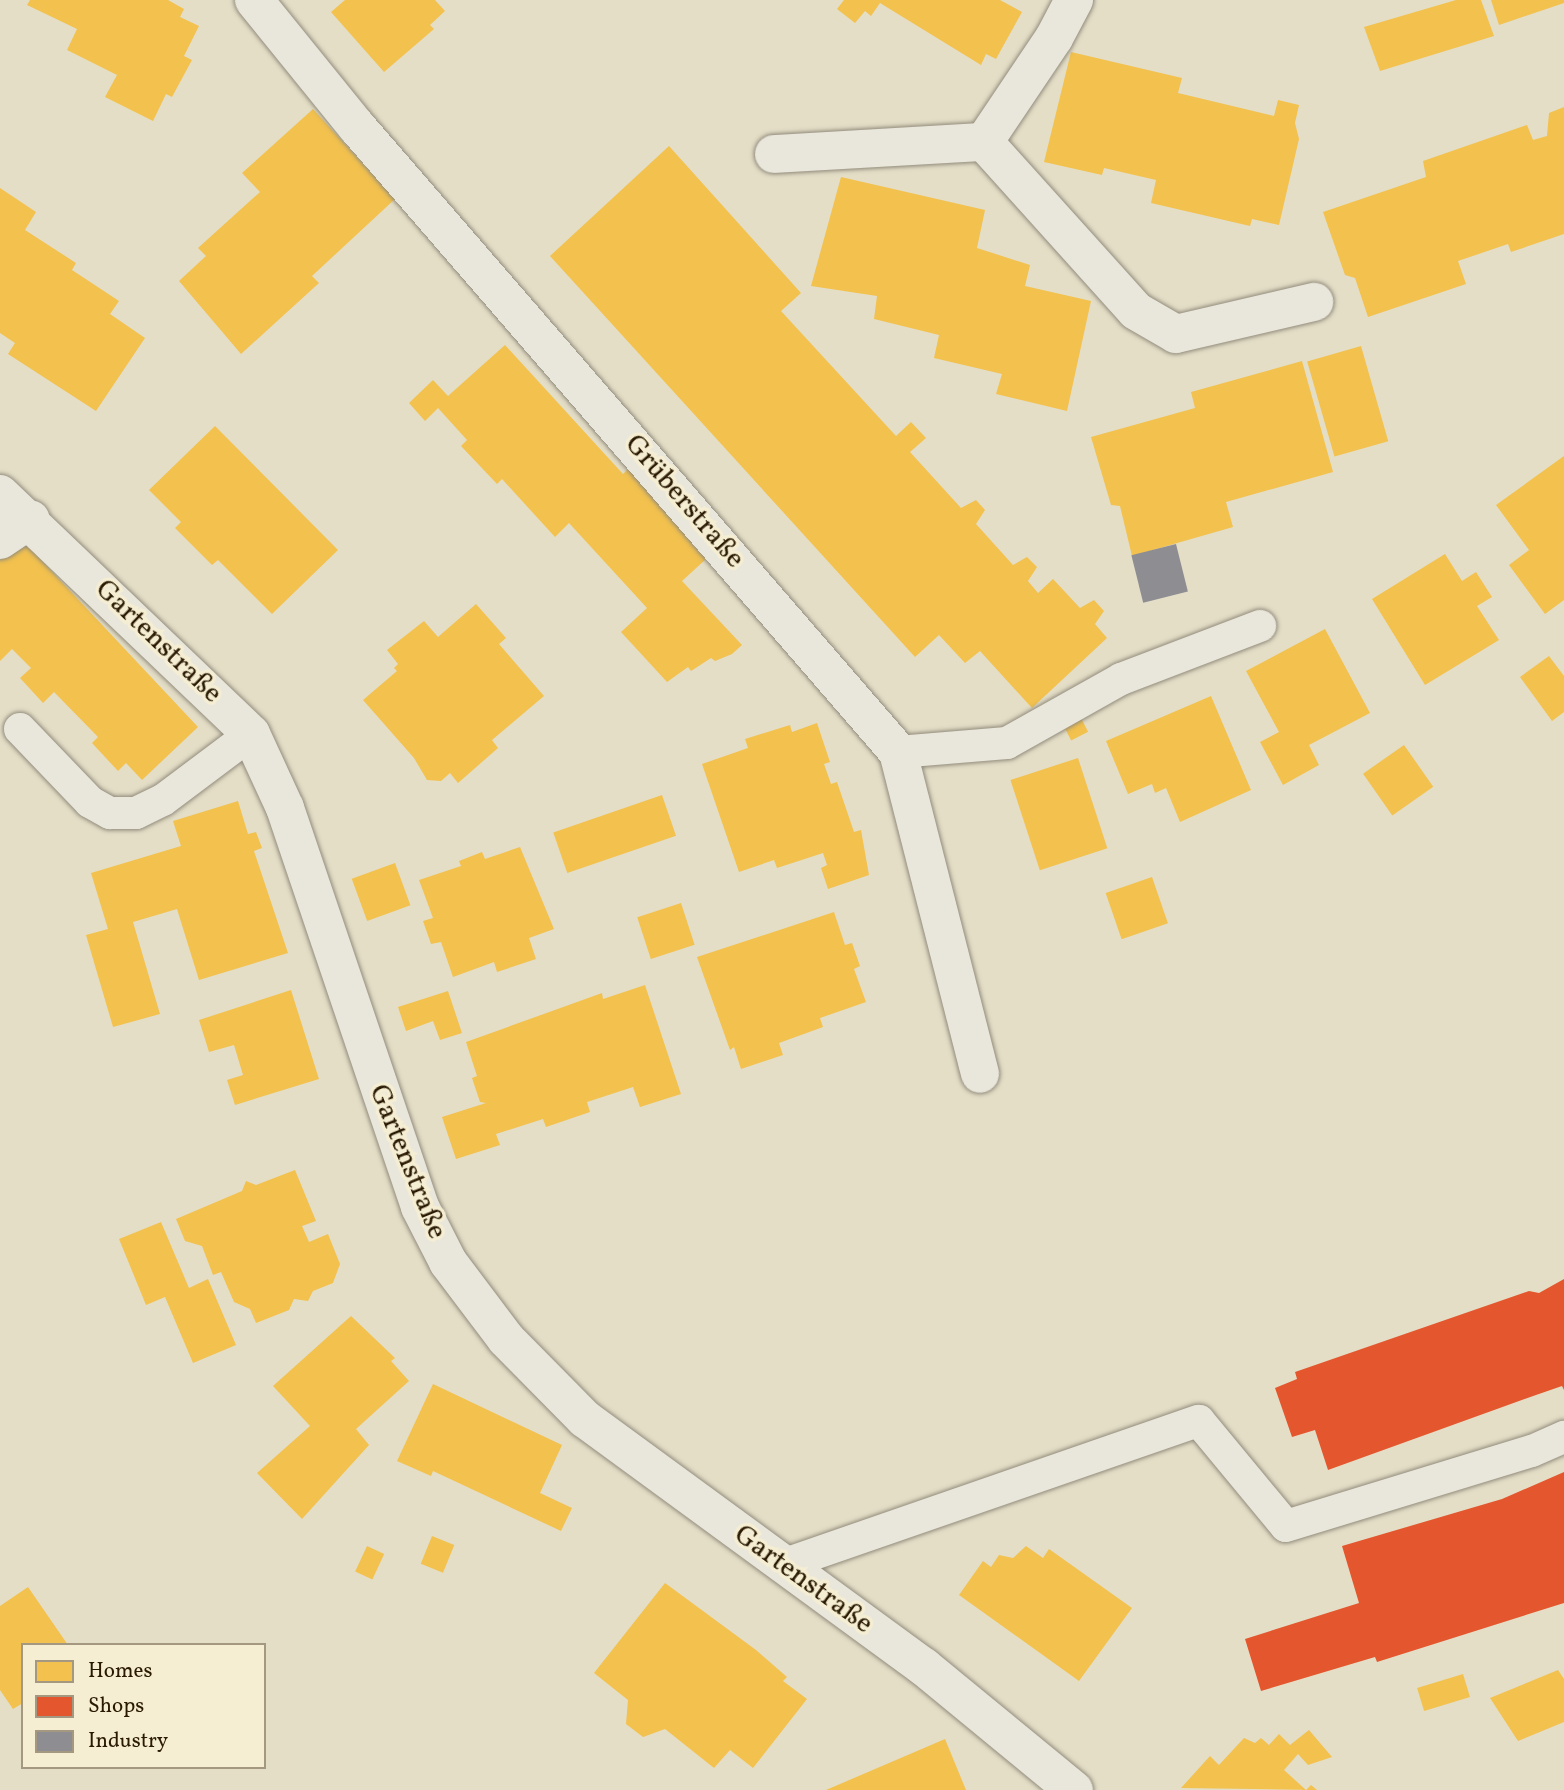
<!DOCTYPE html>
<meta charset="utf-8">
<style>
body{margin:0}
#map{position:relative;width:1564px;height:1790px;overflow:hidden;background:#e4dec7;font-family:Vollkorn,serif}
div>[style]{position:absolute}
.homes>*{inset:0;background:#f2c14e;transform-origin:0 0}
.shops>*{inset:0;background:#e4572e}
.industry>*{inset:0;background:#8d8d92;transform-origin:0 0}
.roads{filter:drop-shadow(0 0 2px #928c7c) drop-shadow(0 0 2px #928c7c)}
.service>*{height:32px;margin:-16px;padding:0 16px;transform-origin:16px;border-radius:16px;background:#e9e6db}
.minor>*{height:38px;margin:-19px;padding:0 19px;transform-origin:19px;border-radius:19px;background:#e9e6db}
span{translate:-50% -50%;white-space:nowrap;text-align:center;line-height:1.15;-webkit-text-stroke:7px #f5eed3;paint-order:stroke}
.street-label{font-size:28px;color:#2a1a03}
.legend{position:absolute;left:21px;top:1643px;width:245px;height:126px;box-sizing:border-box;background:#f5eed3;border:2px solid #a49980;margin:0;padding:9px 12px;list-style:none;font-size:21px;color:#2a1a03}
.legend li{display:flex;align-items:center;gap:14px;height:35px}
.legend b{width:35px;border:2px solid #a49980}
</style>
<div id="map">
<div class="homes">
<div style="clip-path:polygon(30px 0,168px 0,184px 9px,180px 17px,199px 26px,184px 56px,192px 60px,172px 97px,166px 94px,153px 121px,105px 97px,117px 75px,67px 50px,77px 29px,27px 5px)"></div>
<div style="clip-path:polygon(345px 0,435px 0,445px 11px,430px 25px,434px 29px,384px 72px,331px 12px)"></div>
<div style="clip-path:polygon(844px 0,1000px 0,1022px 12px,996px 59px,986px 54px,981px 65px,880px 3px,871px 16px,865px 11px,855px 23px,837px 9px)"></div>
<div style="clip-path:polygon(1456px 0,1481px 0,1494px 36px,1380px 71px,1364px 27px)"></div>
<div style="clip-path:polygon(1491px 0,1564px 0,1564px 3px,1499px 25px)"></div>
<div style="clip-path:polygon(1071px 52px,1182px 78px,1178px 93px,1274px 116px,1278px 100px,1299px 105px,1295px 123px,1299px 139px,1279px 225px,1252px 219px,1250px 226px,1151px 203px,1156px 180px,1104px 168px,1102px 175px,1044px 162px)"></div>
<div style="clip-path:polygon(1564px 107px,1564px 234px,1511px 252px,1508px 244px,1458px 261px,1466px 284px,1368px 317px,1355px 278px,1345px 275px,1323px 212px,1426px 177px,1423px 161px,1527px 125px,1533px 140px,1547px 136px,1549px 113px)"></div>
<div style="clip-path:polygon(313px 109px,395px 199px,312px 276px,319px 283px,241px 354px,179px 281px,206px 256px,198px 248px,260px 192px,242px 173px)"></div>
<div style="clip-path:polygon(669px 146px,801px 293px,781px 311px,896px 436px,911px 422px,926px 438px,910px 452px,961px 508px,976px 500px,985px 510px,976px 524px,1013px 565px,1027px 557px,1037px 567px,1028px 581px,1038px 593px,1053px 579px,1080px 608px,1094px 600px,1104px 611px,1095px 624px,1107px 638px,1032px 708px,980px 651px,965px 663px,939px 635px,915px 657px,550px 256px)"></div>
<div style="clip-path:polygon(841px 177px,985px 210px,977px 248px,1030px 265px,1025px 286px,1091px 301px,1067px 411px,996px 394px,1002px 374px,934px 358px,939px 335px,874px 319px,877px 296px,811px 286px)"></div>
<div style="clip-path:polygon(0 188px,36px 212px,25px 230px,76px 263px,72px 270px,119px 301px,110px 314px,145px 338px,96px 411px,8px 354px,15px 343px,0 333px)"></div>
<div style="clip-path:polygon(505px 345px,623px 474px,634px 463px,701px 536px,692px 544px,706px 559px,682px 581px,742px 645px,732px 654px,715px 661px,711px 658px,691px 671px,688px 667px,667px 682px,621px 632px,647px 608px,569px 523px,555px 537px,502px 479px,497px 484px,461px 446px,467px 440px,438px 408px,425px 421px,409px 403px,433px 380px,448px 396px)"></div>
<div style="left:1361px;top:346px;width:99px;height:56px;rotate:74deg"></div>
<div style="clip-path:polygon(1302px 361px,1333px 472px,1226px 502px,1233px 527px,1132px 556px,1120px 506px,1111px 505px,1091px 437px,1195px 408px,1191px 392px)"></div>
<div style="clip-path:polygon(215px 426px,338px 550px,272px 614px,218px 560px,212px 565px,175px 528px,181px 522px,149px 490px)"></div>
<div style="clip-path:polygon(1564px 456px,1564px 600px,1545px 614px,1509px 565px,1529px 550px,1496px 505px)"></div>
<div style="clip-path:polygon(28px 546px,198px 727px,142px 780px,126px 763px,118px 771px,92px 743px,98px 737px,54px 692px,43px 703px,20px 678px,31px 668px,12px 649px,0 661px,0 560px,11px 549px)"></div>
<div style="clip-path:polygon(1445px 554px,1462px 581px,1476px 572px,1492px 597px,1477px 606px,1499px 640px,1425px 685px,1372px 599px)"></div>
<div style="clip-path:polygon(476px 604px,506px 638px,499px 644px,544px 696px,492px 740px,498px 748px,458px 783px,450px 773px,441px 781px,427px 780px,414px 758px,363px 700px,397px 671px,394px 668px,398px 664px,387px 650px,424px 621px,438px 637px)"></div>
<div style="clip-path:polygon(1325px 629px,1370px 713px,1309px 745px,1319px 765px,1283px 785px,1260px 742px,1279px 732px,1246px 671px)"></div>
<div style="clip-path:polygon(1549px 656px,1564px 676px,1564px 712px,1552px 721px,1520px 677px)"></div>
<div style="clip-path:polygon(1211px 696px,1251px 790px,1180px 822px,1166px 788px,1155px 793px,1152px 784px,1128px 794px,1106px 741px)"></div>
<div style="left:1079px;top:714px;width:20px;height:19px;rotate:63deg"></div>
<div style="clip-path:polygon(817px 723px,830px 762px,824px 764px,831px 784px,837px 782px,854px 832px,861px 830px,869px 875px,828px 889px,821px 868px,827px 865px,823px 853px,777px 868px,774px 860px,739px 872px,702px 764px,748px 748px,745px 739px,790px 725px,792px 732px)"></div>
<div style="left:1404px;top:745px;width:51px;height:50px;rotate:55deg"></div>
<div style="left:1078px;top:758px;width:95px;height:71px;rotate:72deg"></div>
<div style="left:662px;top:795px;width:43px;height:115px;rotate:71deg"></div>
<div style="clip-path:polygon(238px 801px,248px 834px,256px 832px,262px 848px,254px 851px,288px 953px,199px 980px,177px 909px,133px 922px,160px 1014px,113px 1027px,86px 935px,108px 929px,91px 873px,181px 846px,173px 821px)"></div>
<div style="clip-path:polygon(520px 847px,554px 929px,529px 938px,536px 959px,497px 972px,494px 962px,453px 977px,441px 942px,431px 944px,423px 921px,433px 918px,419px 880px,461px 866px,459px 861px,482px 852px,485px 859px)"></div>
<div style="left:395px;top:863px;width:45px;height:46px;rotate:70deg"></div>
<div style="left:1152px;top:877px;width:49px;height:49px;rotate:71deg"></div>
<div style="left:681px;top:903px;width:44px;height:46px;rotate:72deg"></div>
<div style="clip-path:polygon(834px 912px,845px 945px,852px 943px,860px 966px,854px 969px,866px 1002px,820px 1018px,823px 1027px,779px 1043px,783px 1055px,741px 1069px,734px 1047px,730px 1050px,697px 957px)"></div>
<div style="clip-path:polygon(645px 985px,681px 1094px,640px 1107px,633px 1087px,587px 1102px,590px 1112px,546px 1127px,543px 1119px,496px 1134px,500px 1145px,456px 1159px,442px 1117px,486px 1103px,480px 1102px,472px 1078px,477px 1076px,466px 1042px,602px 993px,603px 999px)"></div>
<div style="clip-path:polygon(291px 990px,319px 1079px,235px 1105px,227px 1080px,243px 1075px,234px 1045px,209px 1052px,199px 1020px)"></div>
<div style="clip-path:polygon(448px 991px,462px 1033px,440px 1040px,433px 1021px,406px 1031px,398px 1007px)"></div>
<div style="clip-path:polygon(295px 1170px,316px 1221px,302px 1226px,309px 1242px,328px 1234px,340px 1264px,333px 1283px,313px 1291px,308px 1301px,294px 1299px,289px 1310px,256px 1323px,250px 1309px,234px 1302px,221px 1272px,213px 1275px,202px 1246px,185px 1241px,176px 1219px,242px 1191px,246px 1181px,256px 1185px)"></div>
<div style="clip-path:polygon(161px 1222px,189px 1288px,208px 1279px,236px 1345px,193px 1363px,165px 1297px,146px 1305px,119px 1239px)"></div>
<div style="clip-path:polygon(351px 1316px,395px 1358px,391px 1361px,409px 1381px,356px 1429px,369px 1445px,302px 1519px,257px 1473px,310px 1426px,273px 1386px)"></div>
<div style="clip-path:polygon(433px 1384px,562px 1445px,540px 1493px,572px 1508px,561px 1531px,433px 1471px,431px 1476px,397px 1461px)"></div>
<div style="left:432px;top:1536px;width:24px;height:30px;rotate:22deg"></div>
<div style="left:367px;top:1546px;width:19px;height:28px;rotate:25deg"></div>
<div style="clip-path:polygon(1026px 1546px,1043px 1558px,1049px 1549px,1132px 1608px,1079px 1681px,959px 1595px,983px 1561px,991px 1567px,999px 1555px,1013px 1558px)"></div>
<div style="clip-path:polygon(665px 1583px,756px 1650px,787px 1677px,783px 1681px,807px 1699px,753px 1768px,730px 1750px,714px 1768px,665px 1729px,643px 1737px,626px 1724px,628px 1700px,594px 1673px)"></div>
<div style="clip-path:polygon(28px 1587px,68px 1645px,23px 1645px,23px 1703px,13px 1709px,0 1690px,0 1606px)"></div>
<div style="clip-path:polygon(1558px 1670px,1564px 1679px,1564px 1722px,1518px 1741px,1490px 1698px)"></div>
<div style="left:1463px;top:1674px;width:24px;height:48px;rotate:73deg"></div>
<div style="clip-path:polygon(1309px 1730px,1332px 1757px,1308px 1765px,1298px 1754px,1284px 1770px,1306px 1790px,1311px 1785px,1317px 1790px,1181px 1788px,1210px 1756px,1219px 1765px,1244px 1738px,1255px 1743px,1261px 1738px,1269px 1745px,1279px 1734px,1290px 1745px)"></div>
<div style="clip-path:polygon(945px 1739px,966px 1790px,826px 1790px)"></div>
</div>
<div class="shops">
<div style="clip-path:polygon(1564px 1279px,1564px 1390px,1562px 1386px,1536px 1395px,1328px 1470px,1315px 1430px,1292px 1437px,1275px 1388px,1297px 1379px,1295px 1372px,1529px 1291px,1539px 1293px)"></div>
<div style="clip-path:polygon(1564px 1472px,1564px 1603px,1377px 1662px,1375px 1657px,1261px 1691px,1245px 1639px,1359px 1603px,1342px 1546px,1502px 1499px)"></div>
</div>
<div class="industry">
<div style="left:1176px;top:544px;width:49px;height:46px;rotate:76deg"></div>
</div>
<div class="roads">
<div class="service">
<div style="left:20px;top:729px;width:101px;rotate:46.2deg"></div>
<div style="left:90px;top:802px;width:23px;rotate:29deg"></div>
<div style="left:110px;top:813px;width:26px"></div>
<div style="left:136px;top:813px;width:30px;rotate:-26deg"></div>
<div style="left:163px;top:800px;width:110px;rotate:-36.9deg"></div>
<div style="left:898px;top:752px;width:109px;rotate:-4.7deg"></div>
<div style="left:1007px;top:743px;width:131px;rotate:-29.3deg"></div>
<div style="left:1121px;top:679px;width:149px;rotate:-20.9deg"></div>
<div style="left:785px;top:1564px;width:438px;rotate:-19.1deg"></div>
<div style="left:1199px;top:1421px;width:136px;rotate:50.4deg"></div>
<div style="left:1286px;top:1526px;width:257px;rotate:-17deg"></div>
<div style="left:1532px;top:1451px;width:35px;rotate:-24deg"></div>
</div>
<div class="minor">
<div style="left:254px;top:0;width:164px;rotate:51deg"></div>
<div style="left:357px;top:127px;width:827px;rotate:49.12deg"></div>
<div style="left:898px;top:752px;width:332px;rotate:75.7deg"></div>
<div style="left:984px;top:142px;width:227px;rotate:48deg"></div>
<div style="left:1136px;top:311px;width:46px;rotate:29.9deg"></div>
<div style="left:1176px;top:334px;width:142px;rotate:-13.1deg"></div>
<div style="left:774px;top:154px;width:210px;rotate:-3.3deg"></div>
<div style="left:984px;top:142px;width:125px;rotate:-56.1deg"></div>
<div style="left:1054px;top:38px;width:43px;rotate:-62.2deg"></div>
<div style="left:0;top:494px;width:347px;rotate:43.7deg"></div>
<div style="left:251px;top:734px;width:81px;rotate:65.3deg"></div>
<div style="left:285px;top:808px;width:421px;rotate:71.3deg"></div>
<div style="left:420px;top:1207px;width:62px;rotate:63deg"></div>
<div style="left:448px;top:1262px;width:96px;rotate:53deg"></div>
<div style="left:506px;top:1339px;width:112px;rotate:45.4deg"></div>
<div style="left:585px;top:1419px;width:420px;rotate:36.2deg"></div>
<div style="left:924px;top:1667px;width:194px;rotate:39.4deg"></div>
<div style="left:0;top:540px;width:37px;rotate:-34deg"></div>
</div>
</div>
<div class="street-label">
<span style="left:684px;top:502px;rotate:49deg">Grüberstraße</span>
<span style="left:158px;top:642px;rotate:44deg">Gartenstraße</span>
<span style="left:407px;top:1162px;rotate:68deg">Gartenstraße</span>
<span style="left:803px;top:1580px;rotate:36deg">Gartenstraße</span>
</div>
<ul class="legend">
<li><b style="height:19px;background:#f2c14e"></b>Homes</li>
<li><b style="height:19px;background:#e4572e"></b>Shops</li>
<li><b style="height:19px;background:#8d8d92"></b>Industry</li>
</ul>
</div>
